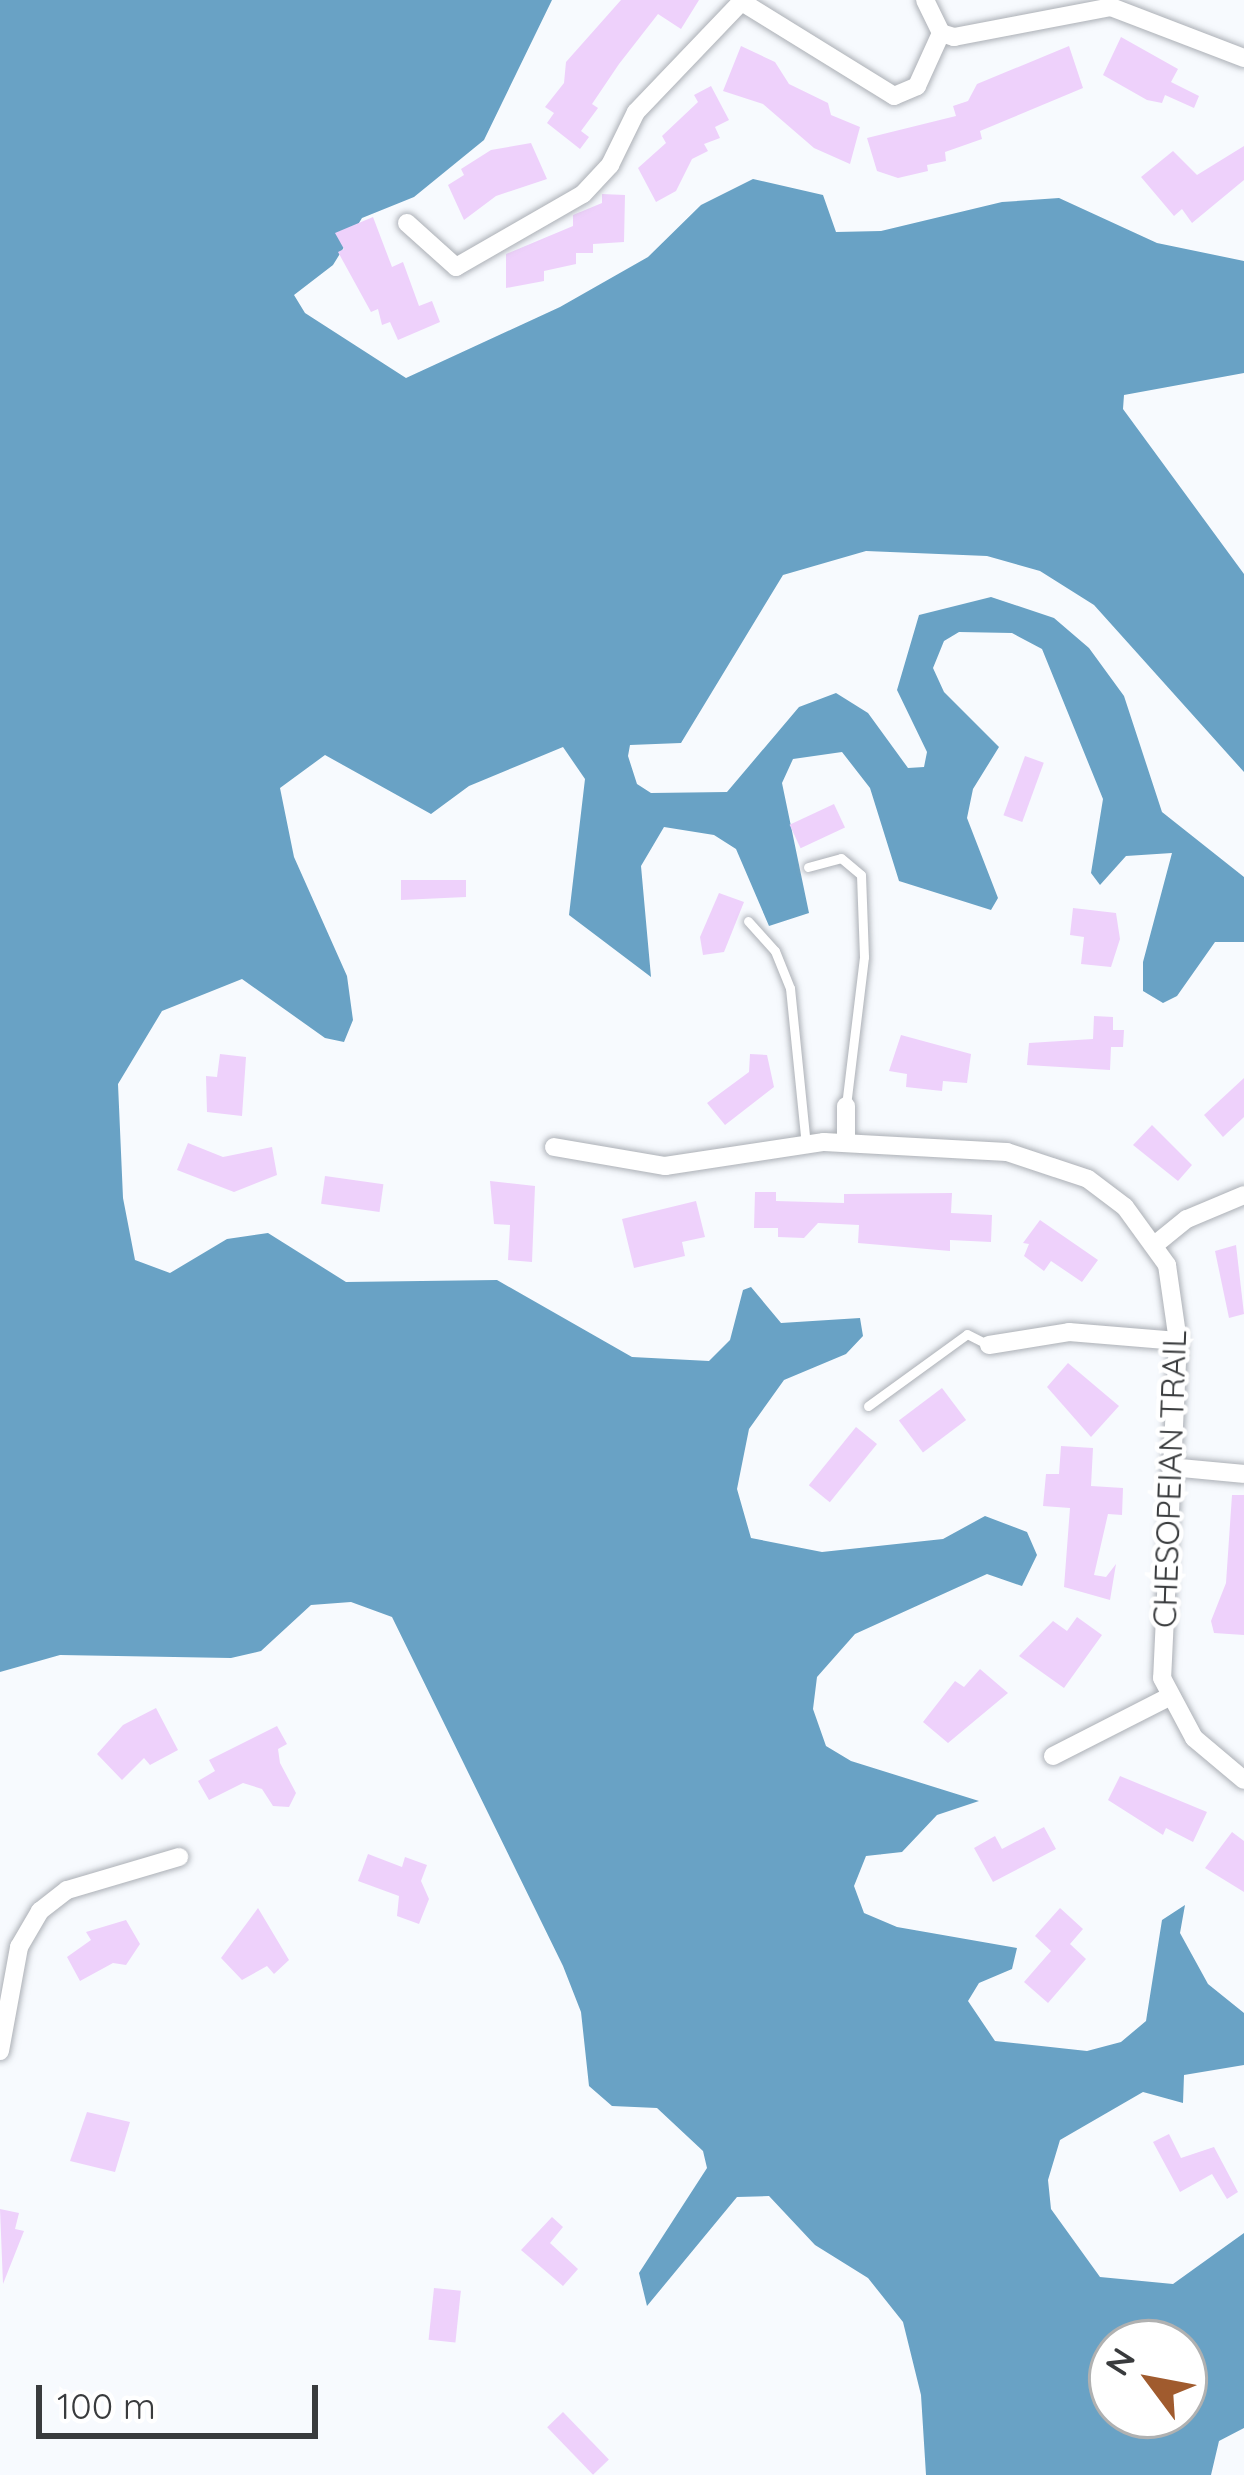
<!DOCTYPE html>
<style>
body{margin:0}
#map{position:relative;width:1244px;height:2475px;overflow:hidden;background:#f7fafe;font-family:Quicksand,sans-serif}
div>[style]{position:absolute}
.water>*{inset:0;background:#69a2c5}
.building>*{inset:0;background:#eed1fb;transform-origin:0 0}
.roads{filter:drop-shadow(0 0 3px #acb0b6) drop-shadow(0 0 3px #acb0b6)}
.service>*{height:9px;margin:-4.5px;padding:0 4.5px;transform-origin:4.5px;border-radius:4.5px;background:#fff}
.minor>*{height:18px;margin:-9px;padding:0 9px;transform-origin:9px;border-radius:9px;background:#fff}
span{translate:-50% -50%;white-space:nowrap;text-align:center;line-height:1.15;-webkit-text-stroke:9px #fff;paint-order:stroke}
.street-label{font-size:33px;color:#393b3d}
.north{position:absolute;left:1088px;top:2319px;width:120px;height:120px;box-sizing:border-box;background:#fff;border:3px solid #b0b1b1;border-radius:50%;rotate:302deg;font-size:33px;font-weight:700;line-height:48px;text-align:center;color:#393b3d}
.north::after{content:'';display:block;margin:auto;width:42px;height:54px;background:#a05b2e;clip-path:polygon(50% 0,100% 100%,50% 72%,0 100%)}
.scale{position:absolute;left:36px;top:2385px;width:282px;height:54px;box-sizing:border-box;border:6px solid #393b3d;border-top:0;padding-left:15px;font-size:36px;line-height:42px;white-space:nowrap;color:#393b3d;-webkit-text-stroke:9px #fff;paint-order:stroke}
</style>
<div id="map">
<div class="water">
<div style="clip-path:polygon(evenodd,0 0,552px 0,484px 140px,414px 197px,362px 218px,333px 265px,294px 295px,305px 313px,406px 378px,560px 307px,648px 257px,701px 205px,753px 179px,823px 195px,836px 232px,881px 231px,1002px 202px,1059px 198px,1157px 243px,1244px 261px,1244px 373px,1124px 395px,1123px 409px,1244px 574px,1244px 772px,1094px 605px,1040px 571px,987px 556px,866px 551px,783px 575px,681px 743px,630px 745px,628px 756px,637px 784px,651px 793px,727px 792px,799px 707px,836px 693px,868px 713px,908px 768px,924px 767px,927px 752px,897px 690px,919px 615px,991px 597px,1054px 618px,1089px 648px,1124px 696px,1162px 812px,1244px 877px,1244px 942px,1215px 942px,1177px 996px,1163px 1003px,1143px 991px,1143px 962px,1172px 853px,1126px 856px,1100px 885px,1091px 873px,1103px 799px,1042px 649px,1012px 633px,959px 632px,944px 641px,933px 668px,944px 692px,999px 747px,973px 789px,967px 818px,998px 898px,991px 910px,899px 881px,870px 788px,842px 752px,793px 759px,782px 783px,809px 913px,769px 926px,736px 849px,714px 835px,664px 827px,641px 866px,651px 977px,569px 915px,585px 779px,563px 747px,469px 786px,431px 814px,325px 755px,280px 788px,294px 857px,347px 976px,353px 1020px,344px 1042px,325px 1038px,242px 979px,162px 1011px,118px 1084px,123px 1198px,135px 1260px,170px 1273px,227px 1239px,268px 1233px,346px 1282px,497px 1280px,632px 1357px,709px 1361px,730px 1340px,743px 1290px,751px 1287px,781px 1323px,860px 1318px,863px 1336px,846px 1354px,784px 1380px,749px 1429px,737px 1489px,751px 1538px,822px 1552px,943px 1539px,985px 1516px,1027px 1532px,1037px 1555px,1022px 1586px,987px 1574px,855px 1634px,817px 1677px,813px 1709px,826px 1746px,851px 1761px,979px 1801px,937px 1815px,902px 1852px,866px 1856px,854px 1886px,864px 1913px,897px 1927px,1017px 1948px,1012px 1969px,979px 1983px,968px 2001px,995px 2041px,1087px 2051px,1121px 2042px,1146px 2021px,1162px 1920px,1185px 1905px,1180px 1933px,1208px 1984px,1244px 2013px,1244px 2065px,1184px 2075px,1183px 2103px,1143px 2092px,1060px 2140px,1048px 2180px,1051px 2209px,1100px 2277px,1173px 2284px,1244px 2233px,1244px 2428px,1219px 2441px,1211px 2475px,926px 2475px,921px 2395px,903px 2322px,868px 2278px,815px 2245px,769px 2196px,737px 2197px,647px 2306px,639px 2273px,707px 2168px,703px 2151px,657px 2108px,612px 2106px,589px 2086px,581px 2012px,563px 1966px,392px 1617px,351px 1602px,311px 1605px,261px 1651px,231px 1658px,60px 1655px,0 1672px,0 0,1112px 2343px,1184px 2343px,1184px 2415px,1112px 2415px,1112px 2343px)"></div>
</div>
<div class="building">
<div style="clip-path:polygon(621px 0,699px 0,681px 29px,658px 14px,619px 64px,592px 104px,598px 108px,581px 131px,589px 137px,580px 149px,547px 123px,554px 113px,545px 107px,564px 83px,566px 62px)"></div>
<div style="clip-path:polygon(1121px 37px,1178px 69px,1171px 82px,1199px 96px,1194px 108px,1165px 95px,1162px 103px,1147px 100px,1103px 75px)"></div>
<div style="clip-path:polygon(741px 46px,775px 62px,789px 84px,828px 103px,831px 115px,860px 127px,850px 164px,814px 148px,763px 104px,723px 91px)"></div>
<div style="clip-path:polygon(1069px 46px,1083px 88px,980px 131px,982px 139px,945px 152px,946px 161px,927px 165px,928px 171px,898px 178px,877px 171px,867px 138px,956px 116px,953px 106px,968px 101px,977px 84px)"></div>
<div style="clip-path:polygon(711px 86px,729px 120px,715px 127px,720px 138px,704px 144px,708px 151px,692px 159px,676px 191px,656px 202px,638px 168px,666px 143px,662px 136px,698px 102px,694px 95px)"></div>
<div style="clip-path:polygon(531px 143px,547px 179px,496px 196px,464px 220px,448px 185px,464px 175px,461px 169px,491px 150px)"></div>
<div style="clip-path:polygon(1244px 146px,1244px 180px,1192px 223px,1182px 209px,1174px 216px,1141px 177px,1173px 151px,1197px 175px)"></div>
<div style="clip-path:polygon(602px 194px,625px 195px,624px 242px,593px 244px,593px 253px,576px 253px,576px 264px,544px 271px,544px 281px,506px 288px,506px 254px,573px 226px,573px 215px,602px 203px)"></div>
<div style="clip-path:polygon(373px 217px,392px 267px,403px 262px,419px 306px,432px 301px,440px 322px,398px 340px,390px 322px,382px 325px,378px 309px,371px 312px,338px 252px,344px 249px,335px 233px)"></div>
<div style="left:1025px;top:756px;width:20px;height:63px;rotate:20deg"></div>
<div style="left:834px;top:804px;width:26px;height:49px;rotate:65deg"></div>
<div style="clip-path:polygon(401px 880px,466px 880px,466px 897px,401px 900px)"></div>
<div style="clip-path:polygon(719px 893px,744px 902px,724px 952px,703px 955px,700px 937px)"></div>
<div style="clip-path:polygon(1073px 908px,1116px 913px,1120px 939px,1111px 967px,1081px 964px,1084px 937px,1070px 935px)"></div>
<div style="clip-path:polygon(1094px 1016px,1113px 1017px,1113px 1030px,1124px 1030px,1123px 1047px,1111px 1047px,1110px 1070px,1027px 1065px,1029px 1043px,1093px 1039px)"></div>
<div style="clip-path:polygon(901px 1035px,971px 1054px,967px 1083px,943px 1081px,942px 1091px,906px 1087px,907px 1074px,889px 1071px)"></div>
<div style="clip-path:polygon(220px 1054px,246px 1057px,242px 1116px,207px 1112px,206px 1076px,217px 1077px)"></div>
<div style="clip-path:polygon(750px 1054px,767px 1055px,774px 1087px,725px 1125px,707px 1103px,749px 1072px)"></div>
<div style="clip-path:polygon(1244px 1078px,1244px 1117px,1223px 1137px,1204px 1115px)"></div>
<div style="clip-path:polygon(1152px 1125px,1192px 1165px,1178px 1181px,1133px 1145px)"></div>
<div style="clip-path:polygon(188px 1143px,223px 1157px,272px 1147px,277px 1175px,234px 1192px,177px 1170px)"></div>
<div style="left:325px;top:1176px;width:59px;height:28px;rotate:8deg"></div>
<div style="clip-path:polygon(490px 1181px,535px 1186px,532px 1262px,508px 1260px,510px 1225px,494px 1224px)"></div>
<div style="clip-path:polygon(755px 1192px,776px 1192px,776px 1201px,844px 1203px,844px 1194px,952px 1193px,951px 1213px,992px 1215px,991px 1242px,950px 1240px,950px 1251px,858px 1243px,859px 1225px,818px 1223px,804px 1238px,778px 1237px,778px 1228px,754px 1228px)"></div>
<div style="clip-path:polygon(696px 1201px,705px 1237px,682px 1242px,685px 1256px,634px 1268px,622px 1219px)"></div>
<div style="clip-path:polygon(1040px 1220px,1098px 1260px,1082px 1282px,1051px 1261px,1044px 1271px,1024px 1256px,1029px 1244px,1023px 1243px)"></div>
<div style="clip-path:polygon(1236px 1245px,1244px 1314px,1229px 1318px,1215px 1251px)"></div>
<div style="clip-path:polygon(1068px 1363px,1119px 1406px,1091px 1437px,1047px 1387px)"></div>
<div style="left:942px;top:1388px;width:40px;height:54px;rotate:53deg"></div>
<div style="left:856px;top:1427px;width:27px;height:75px;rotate:39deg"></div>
<div style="clip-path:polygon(1061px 1446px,1093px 1448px,1091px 1486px,1123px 1488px,1122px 1515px,1108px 1514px,1094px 1575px,1106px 1577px,1116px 1564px,1110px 1600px,1064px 1587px,1070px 1508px,1043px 1506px,1046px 1474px,1059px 1474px)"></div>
<div style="clip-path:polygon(1232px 1495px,1244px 1495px,1244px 1635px,1214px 1633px,1211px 1621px,1226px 1583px)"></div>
<div style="clip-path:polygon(1077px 1617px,1102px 1635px,1064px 1688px,1019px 1656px,1053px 1621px,1067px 1631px)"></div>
<div style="clip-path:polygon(980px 1669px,1008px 1693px,948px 1743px,923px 1722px,955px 1681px,964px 1687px)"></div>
<div style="clip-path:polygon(156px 1708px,178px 1750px,150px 1765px,144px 1758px,122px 1780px,97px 1754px,123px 1725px)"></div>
<div style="clip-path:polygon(277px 1726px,287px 1744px,278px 1749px,280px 1763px,296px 1793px,289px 1807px,273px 1806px,262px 1789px,243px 1783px,209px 1800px,198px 1781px,215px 1771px,209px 1760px)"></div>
<div style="clip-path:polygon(1120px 1776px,1207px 1812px,1193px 1842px,1166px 1828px,1163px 1835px,1108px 1800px)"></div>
<div style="clip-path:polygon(1044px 1827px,1056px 1849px,993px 1882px,974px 1848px,995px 1836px,1002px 1849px)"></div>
<div style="clip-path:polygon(1232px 1832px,1244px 1841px,1244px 1892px,1205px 1868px)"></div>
<div style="clip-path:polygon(368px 1854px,402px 1867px,405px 1857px,427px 1865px,421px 1881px,429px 1899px,419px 1924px,397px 1916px,399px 1896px,358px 1881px)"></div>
<div style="clip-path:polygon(258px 1908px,289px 1960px,274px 1974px,267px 1966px,242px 1980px,221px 1958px)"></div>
<div style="clip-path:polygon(1060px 1908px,1083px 1929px,1070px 1944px,1086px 1959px,1048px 2003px,1024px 1982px,1051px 1951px,1035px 1936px)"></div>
<div style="clip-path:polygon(126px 1920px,140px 1944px,126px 1965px,113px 1963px,80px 1981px,67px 1957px,91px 1940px,86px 1932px)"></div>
<div style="clip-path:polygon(87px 2112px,130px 2122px,115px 2172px,70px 2161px)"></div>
<div style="clip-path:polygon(1169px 2134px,1181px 2158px,1214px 2147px,1238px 2192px,1227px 2199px,1212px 2174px,1180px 2192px,1153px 2142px)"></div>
<div style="clip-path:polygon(0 2209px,19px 2213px,15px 2229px,24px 2231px,3px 2284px)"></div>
<div style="clip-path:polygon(552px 2217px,563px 2227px,550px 2243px,578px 2269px,563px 2286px,521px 2250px)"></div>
<div style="left:434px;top:2288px;width:27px;height:52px;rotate:6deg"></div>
<div style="left:563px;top:2412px;width:66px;height:22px;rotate:46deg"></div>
</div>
<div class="roads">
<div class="service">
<div style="left:808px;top:867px;width:34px;rotate:-15deg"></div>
<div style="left:841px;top:858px;width:26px;rotate:40deg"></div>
<div style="left:861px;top:875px;width:82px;rotate:87.9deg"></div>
<div style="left:864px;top:957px;width:150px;rotate:96.9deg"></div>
<div style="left:748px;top:921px;width:40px;rotate:48deg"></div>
<div style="left:775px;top:951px;width:40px;rotate:68deg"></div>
<div style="left:790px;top:988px;width:158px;rotate:84.2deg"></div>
<div style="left:868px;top:1406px;width:122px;rotate:-36deg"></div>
<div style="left:967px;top:1334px;width:25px;rotate:27deg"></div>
</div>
<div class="minor">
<div style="left:925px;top:0;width:37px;rotate:64deg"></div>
<div style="left:742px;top:2px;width:179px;rotate:31.7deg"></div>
<div style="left:894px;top:96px;width:25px;rotate:-23deg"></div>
<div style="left:917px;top:86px;width:58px;rotate:-65.6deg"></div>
<div style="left:941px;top:33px;width:14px;rotate:17deg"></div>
<div style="left:954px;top:37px;width:160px;rotate:-10.8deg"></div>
<div style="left:1111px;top:7px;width:142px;rotate:21deg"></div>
<div style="left:407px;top:223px;width:66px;rotate:41.9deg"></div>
<div style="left:456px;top:267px;width:146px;rotate:-29.9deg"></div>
<div style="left:583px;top:194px;width:40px;rotate:-47deg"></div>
<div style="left:610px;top:165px;width:59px;rotate:-63.9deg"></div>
<div style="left:636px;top:112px;width:155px;rotate:-46.3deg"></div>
<div style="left:846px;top:1142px;width:36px;rotate:-90deg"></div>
<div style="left:554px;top:1147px;width:113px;rotate:9.7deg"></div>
<div style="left:665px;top:1166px;width:161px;rotate:-8.6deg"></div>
<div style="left:824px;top:1142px;width:183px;rotate:3.1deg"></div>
<div style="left:1007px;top:1152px;width:85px;rotate:18.4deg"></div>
<div style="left:1088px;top:1179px;width:46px;rotate:37.1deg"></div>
<div style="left:1125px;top:1207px;width:72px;rotate:54.1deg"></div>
<div style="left:1167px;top:1265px;width:77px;rotate:81.8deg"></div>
<div style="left:1178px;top:1341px;width:337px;rotate:92.7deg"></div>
<div style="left:1162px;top:1678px;width:68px;rotate:61.9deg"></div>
<div style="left:1194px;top:1738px;width:65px;rotate:40deg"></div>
<div style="left:1157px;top:1243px;width:38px;rotate:-39deg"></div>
<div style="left:1187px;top:1219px;width:62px;rotate:-22.8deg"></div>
<div style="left:989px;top:1345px;width:81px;rotate:-9.2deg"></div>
<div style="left:1069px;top:1332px;width:109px;rotate:4.7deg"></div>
<div style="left:1170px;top:1467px;width:74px;rotate:5.4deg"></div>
<div style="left:1053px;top:1756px;width:128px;rotate:-27deg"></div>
<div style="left:0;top:2051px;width:106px;rotate:-79.6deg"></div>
<div style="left:19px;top:1947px;width:42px;rotate:-59.7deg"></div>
<div style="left:40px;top:1911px;width:34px;rotate:-38deg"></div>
<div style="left:67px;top:1890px;width:117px;rotate:-16.4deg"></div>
</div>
</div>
<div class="street-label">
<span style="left:1169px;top:1479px;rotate:-88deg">CHESOPEIAN TRAIL</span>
</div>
<div class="north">N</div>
<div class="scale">100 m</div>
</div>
